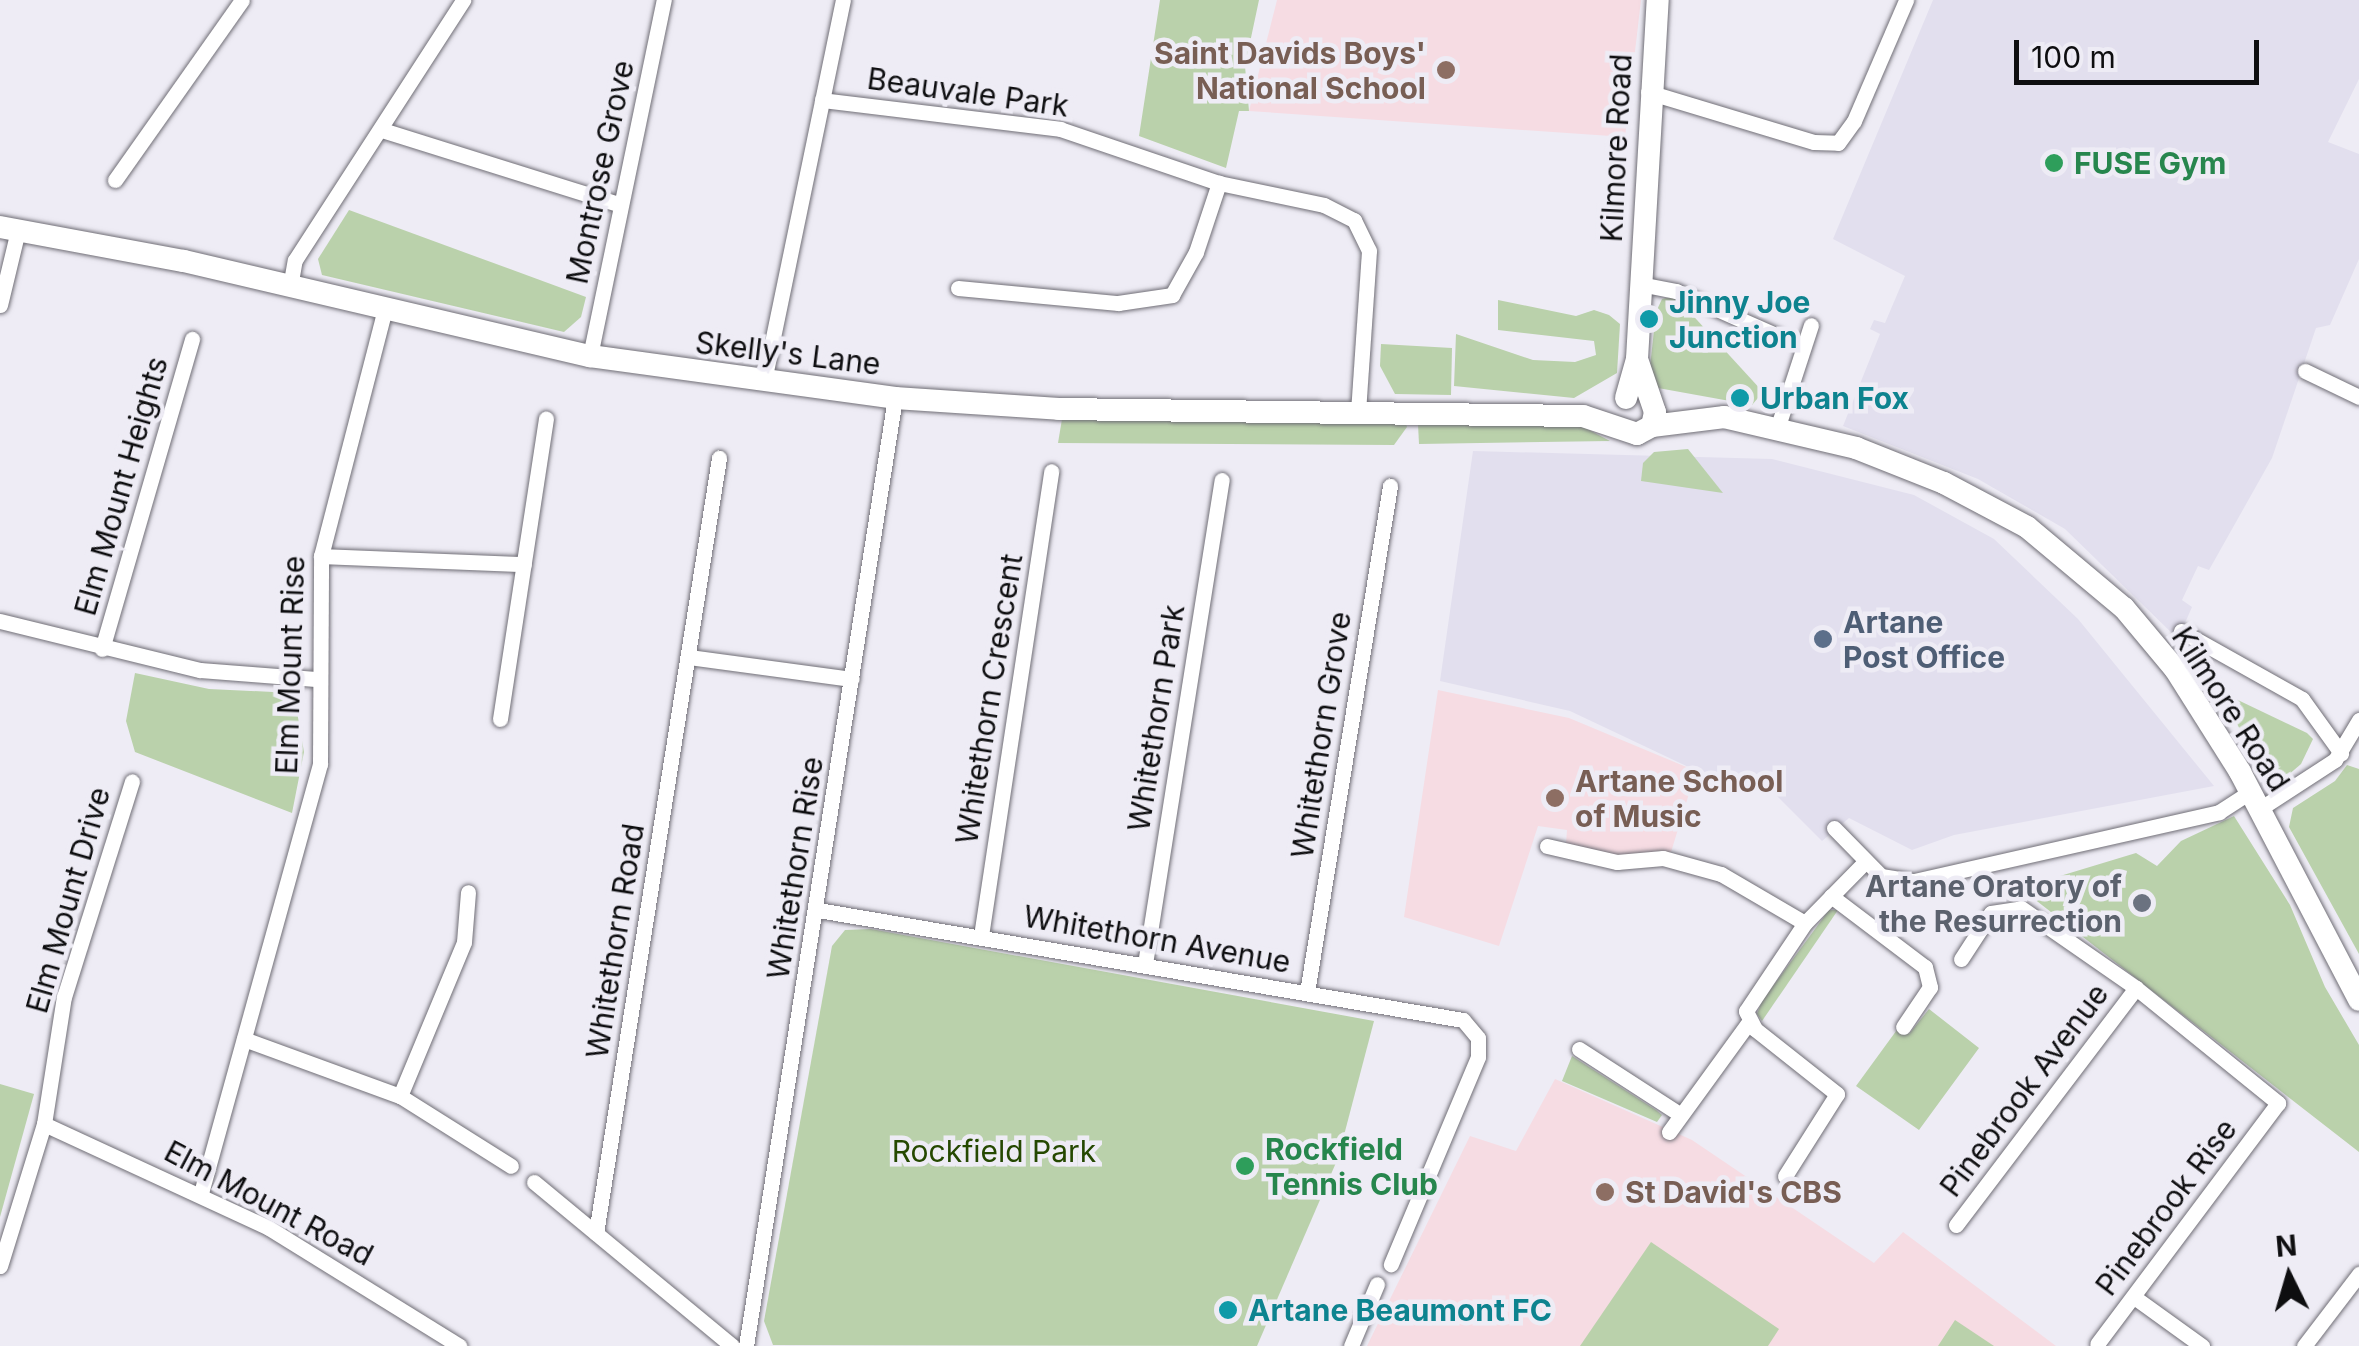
<!DOCTYPE html>
<style>
body{margin:0}
#map{position:relative;width:2359px;height:1346px;overflow:hidden;background:#eeecf5;font-family:Inter,sans-serif}
div>[style]{position:absolute}
.built>*{inset:0;background:#e2dfee}
.education>*{inset:0;background:#f6dce3}
.green>*{inset:0;background:#bad1ab}
.roads{filter:drop-shadow(0 0 2px #706e76) drop-shadow(0 0 2px #706e76)}
.street>*{height:15px;margin:-7.5px;padding:0 7.5px;transform-origin:7.5px;border-radius:7.5px;background:#fff}
.secondary>*{height:22px;margin:-11px;padding:0 11px;transform-origin:11px;border-radius:11px;background:#fff}
.dots>*{width:28px;height:28px;translate:-50% -50%;box-sizing:border-box;border:5px solid #eeecf5;border-radius:50%}
span{translate:-50% -50%;white-space:nowrap;text-align:center;line-height:1.15;-webkit-text-stroke:9px #eeecf5;paint-order:stroke}
.education-label{font-size:30px;color:#785e54;font-weight:700}
.right{translate:-100% -50%;text-align:right}
.left{translate:0 -50%;text-align:left}
.street-label{font-size:30px;color:#0e0e10}
.leisure-label{font-size:30px;color:#27864d;font-weight:700}
.culture-label{font-size:30px;color:#0d838f;font-weight:700}
.service-label{font-size:30px;color:#4e5e75;font-weight:700}
.worship-label{font-size:30px;color:#5b616d;font-weight:700}
.park-label{font-size:30px;color:#254801}
.north{position:absolute;left:2239px;top:1226px;width:100px;height:100px;-webkit-text-stroke:8px #eeecf5;paint-order:stroke;rotate:355deg;font-size:28px;font-weight:700;line-height:40px;text-align:center;color:#0e0e10}
.north::after{content:'';display:block;margin:auto;width:35px;height:45px;background:#0e0e10;clip-path:polygon(50% 0,100% 100%,50% 72%,0 100%)}
.scale{position:absolute;left:2014px;top:40px;width:245px;height:45px;box-sizing:border-box;border:5px solid #0e0e10;border-top:0;padding-left:12px;font-size:30px;line-height:35px;white-space:nowrap;color:#0e0e10;-webkit-text-stroke:8px #eeecf5;paint-order:stroke}
</style>
<div id="map">
<div class="built">
<div style="clip-path:polygon(1933px 0,2359px 0,2359px 79px,2328px 142px,2359px 154px,2359px 259px,2330px 325px,2316px 328px,2272px 458px,2209px 570px,2198px 566px,2182px 600px,2192px 607px,2178px 639px,2065px 529px,1978px 479px,1843px 426px,1880px 334px,1870px 329px,1874px 320px,1885px 323px,1905px 276px,1833px 239px)"></div>
<div style="clip-path:polygon(1473px 451px,1772px 459px,1914px 495px,1994px 539px,2078px 619px,2214px 786px,1954px 835px,1912px 850px,1849px 818px,1822px 841px,1758px 777px,1735px 789px,1570px 711px,1440px 681px)"></div>
</div>
<div class="education">
<div style="clip-path:polygon(1277px 0,1641px 0,1625px 137px,1249px 111px)"></div>
<div style="clip-path:polygon(1438px 690px,1569px 718px,1696px 771px,1671px 852px,1617px 857px,1566px 844px,1567px 830px,1538px 826px,1499px 946px,1404px 917px)"></div>
<div style="clip-path:polygon(1555px 1079px,1692px 1140px,1874px 1263px,1903px 1232px,2056px 1346px,1367px 1346px,1470px 1136px,1516px 1151px)"></div>
</div>
<div class="green">
<div style="clip-path:polygon(1160px 0,1259px 0,1245px 66px,1249px 111px,1239px 111px,1226px 168px,1139px 136px)"></div>
<div style="clip-path:polygon(349px 210px,586px 297px,581px 317px,564px 332px,322px 275px,318px 259px)"></div>
<div style="clip-path:polygon(1675px 296px,1763px 392px,1752px 405px,1658px 388px,1650px 367px,1656px 312px,1662px 299px)"></div>
<div style="clip-path:polygon(1498px 300px,1576px 316px,1594px 310px,1609px 315px,1620px 324px,1617px 373px,1574px 398px,1454px 386px,1456px 334px,1533px 360px,1575px 362px,1596px 355px,1594px 341px,1498px 330px)"></div>
<div style="clip-path:polygon(1381px 344px,1452px 348px,1451px 395px,1395px 394px,1380px 366px)"></div>
<div style="clip-path:polygon(1062px 419px,1406px 424px,1407px 427px,1394px 445px,1058px 443px)"></div>
<div style="clip-path:polygon(1576px 423px,1610px 441px,1419px 444px,1418px 424px)"></div>
<div style="clip-path:polygon(1688px 449px,1723px 493px,1641px 481px,1643px 463px,1654px 452px)"></div>
<div style="clip-path:polygon(135px 673px,209px 689px,273px 692px,296px 706px,304px 752px,292px 813px,135px 752px,126px 721px)"></div>
<div style="clip-path:polygon(2219px 691px,2307px 733px,2313px 739px,2301px 764px,2287px 776px,2265px 775px)"></div>
<div style="clip-path:polygon(2347px 765px,2359px 769px,2359px 954px,2289px 827px,2293px 808px,2335px 781px)"></div>
<div style="clip-path:polygon(2234px 816px,2290px 905px,2325px 987px,2359px 1045px,2359px 1152px,2020px 888px,2136px 853px,2157px 866px,2181px 841px)"></div>
<div style="clip-path:polygon(1829px 910px,1838px 910px,1762px 1021px,1757px 1014px,1762px 1001px)"></div>
<div style="clip-path:polygon(871px 929px,1374px 1021px,1338px 1158px,1257px 1346px,773px 1345px,764px 1321px,832px 946px,845px 930px)"></div>
<div style="clip-path:polygon(1929px 1009px,1979px 1048px,1919px 1130px,1856px 1086px,1899px 1027px,1909px 1034px)"></div>
<div style="clip-path:polygon(1572px 1056px,1656px 1110px,1662px 1115px,1657px 1122px,1562px 1081px)"></div>
<div style="clip-path:polygon(0 1084px,34px 1094px,0 1217px)"></div>
<div style="clip-path:polygon(1651px 1242px,1779px 1329px,1768px 1346px,1580px 1346px)"></div>
<div style="clip-path:polygon(1955px 1320px,1994px 1346px,1995px 1346px,1938px 1346px)"></div>
</div>
<div class="roads">
<div class="street">
<div style="left:1648px;top:92px;width:173px;rotate:16.8deg"></div>
<div style="left:1814px;top:142px;width:24px;rotate:2deg"></div>
<div style="left:1838px;top:143px;width:27px;rotate:-54deg"></div>
<div style="left:1854px;top:121px;width:132px;rotate:-66.7deg"></div>
<div style="left:822px;top:100px;width:240px;rotate:6.9deg"></div>
<div style="left:1060px;top:129px;width:168px;rotate:18.8deg"></div>
<div style="left:1219px;top:183px;width:107px;rotate:11.8deg"></div>
<div style="left:1324px;top:205px;width:34px;rotate:27deg"></div>
<div style="left:1354px;top:220px;width:34px;rotate:64deg"></div>
<div style="left:1369px;top:251px;width:161px;rotate:93.9deg"></div>
<div style="left:382px;top:130px;width:250px;rotate:17.4deg"></div>
<div style="left:115px;top:180px;width:220px;rotate:-54.8deg"></div>
<div style="left:1640px;top:284px;width:37px;rotate:11deg"></div>
<div style="left:1676px;top:291px;width:111px;rotate:23.8deg"></div>
<div style="left:290px;top:287px;width:27px;rotate:-80deg"></div>
<div style="left:295px;top:260px;width:310px;rotate:-57.1deg"></div>
<div style="left:958px;top:288px;width:161px;rotate:5.4deg"></div>
<div style="left:1118px;top:303px;width:55px;rotate:-8.4deg"></div>
<div style="left:1172px;top:295px;width:49px;rotate:-60.8deg"></div>
<div style="left:1196px;top:252px;width:73px;rotate:-71.6deg"></div>
<div style="left:0;top:305px;width:77px;rotate:-76.5deg"></div>
<div style="left:590px;top:356px;width:364px;rotate:-78.3deg"></div>
<div style="left:2305px;top:371px;width:60px;rotate:25.7deg"></div>
<div style="left:764px;top:381px;width:389px;rotate:-78.3deg"></div>
<div style="left:1778px;top:426px;width:106px;rotate:-71.9deg"></div>
<div style="left:321px;top:556px;width:203px;rotate:2.3deg"></div>
<div style="left:0;top:621px;width:206px;rotate:13.8deg"></div>
<div style="left:200px;top:670px;width:116px;rotate:4.4deg"></div>
<div style="left:2181px;top:631px;width:139px;rotate:29.3deg"></div>
<div style="left:2302px;top:699px;width:67px;rotate:54.2deg"></div>
<div style="left:102px;top:649px;width:323px;rotate:-73.8deg"></div>
<div style="left:689px;top:657px;width:164px;rotate:7.7deg"></div>
<div style="left:500px;top:719px;width:304px;rotate:-81.3deg"></div>
<div style="left:2261px;top:808px;width:88px;rotate:-33deg"></div>
<div style="left:2335px;top:760px;width:47px;rotate:-59deg"></div>
<div style="left:1834px;top:828px;width:67px;rotate:45.6deg"></div>
<div style="left:1881px;top:876px;width:33px;rotate:9deg"></div>
<div style="left:1914px;top:881px;width:313px;rotate:-12.7deg"></div>
<div style="left:2219px;top:812px;width:38px;rotate:-33deg"></div>
<div style="left:1547px;top:846px;width:72px;rotate:12.9deg"></div>
<div style="left:1617px;top:862px;width:46px;rotate:-5deg"></div>
<div style="left:1663px;top:858px;width:60px;rotate:15.4deg"></div>
<div style="left:1721px;top:874px;width:97px;rotate:30.3deg"></div>
<div style="left:1831px;top:896px;width:118px;rotate:37.1deg"></div>
<div style="left:1925px;top:967px;width:21px;rotate:76deg"></div>
<div style="left:1930px;top:987px;width:48px;rotate:124deg"></div>
<div style="left:818px;top:910px;width:654px;rotate:9.68deg"></div>
<div style="left:1463px;top:1020px;width:23px;rotate:50deg"></div>
<div style="left:1478px;top:1038px;width:19px;rotate:90deg"></div>
<div style="left:1478px;top:1057px;width:225px;rotate:112.8deg"></div>
<div style="left:981px;top:936px;width:470px;rotate:-81.4deg"></div>
<div style="left:1961px;top:959px;width:55px;rotate:-56.9deg"></div>
<div style="left:1991px;top:913px;width:30px;rotate:-9deg"></div>
<div style="left:2021px;top:908px;width:140px;rotate:34.8deg"></div>
<div style="left:2136px;top:988px;width:183px;rotate:39deg"></div>
<div style="left:2278px;top:1103px;width:301px;rotate:126.9deg"></div>
<div style="left:1145px;top:964px;width:490px;rotate:-81deg"></div>
<div style="left:1307px;top:992px;width:513px;rotate:-80.68deg"></div>
<div style="left:244px;top:1039px;width:166px;rotate:20.1deg"></div>
<div style="left:400px;top:1096px;width:131px;rotate:32.2deg"></div>
<div style="left:1579px;top:1049px;width:121px;rotate:32.9deg"></div>
<div style="left:400px;top:1096px;width:167px;rotate:-67.4deg"></div>
<div style="left:464px;top:942px;width:50px;rotate:-85.4deg"></div>
<div style="left:44px;top:1124px;width:248px;rotate:24.8deg"></div>
<div style="left:269px;top:1228px;width:224px;rotate:31.8deg"></div>
<div style="left:1669px;top:1132px;width:136px;rotate:-54deg"></div>
<div style="left:1785px;top:1176px;width:97px;rotate:-57.6deg"></div>
<div style="left:1837px;top:1094px;width:105px;rotate:-141.6deg"></div>
<div style="left:1755px;top:1029px;width:20px;rotate:-117deg"></div>
<div style="left:1746px;top:1011px;width:106px;rotate:-56.2deg"></div>
<div style="left:1805px;top:923px;width:83px;rotate:-45.5deg"></div>
<div style="left:534px;top:1182px;width:257px;rotate:39.6deg"></div>
<div style="left:201px;top:1193px;width:445px;rotate:-74.5deg"></div>
<div style="left:320px;top:764px;width:208px;rotate:-89.7deg"></div>
<div style="left:321px;top:556px;width:252px;rotate:-75.5deg"></div>
<div style="left:1956px;top:1225px;width:298px;rotate:-52.8deg"></div>
<div style="left:596px;top:1233px;width:785px;rotate:-80.98deg"></div>
<div style="left:0;top:1266px;width:149px;rotate:-72.8deg"></div>
<div style="left:44px;top:1124px;width:129px;rotate:-81.1deg"></div>
<div style="left:64px;top:997px;width:226px;rotate:-72.5deg"></div>
<div style="left:2134px;top:1297px;width:84px;rotate:35.8deg"></div>
<div style="left:746px;top:1346px;width:960px;rotate:-81.07deg"></div>
<div style="left:1351px;top:1346px;width:67px;rotate:-67.2deg"></div>
<div style="left:2304px;top:1346px;width:91px;rotate:-52.6deg"></div>
</div>
<div class="secondary">
<div style="left:0;top:227px;width:187px;rotate:10.5deg"></div>
<div style="left:184px;top:261px;width:417px;rotate:13.2deg"></div>
<div style="left:590px;top:356px;width:308px;rotate:7.8deg"></div>
<div style="left:895px;top:398px;width:164px;rotate:3.8deg"></div>
<div style="left:1059px;top:409px;width:524px;rotate:0.77deg"></div>
<div style="left:1583px;top:416px;width:57px;rotate:18.4deg"></div>
<div style="left:1637px;top:434px;width:17px;rotate:-28deg"></div>
<div style="left:1652px;top:426px;width:73px;rotate:-7.1deg"></div>
<div style="left:1724px;top:417px;width:136px;rotate:13.2deg"></div>
<div style="left:1856px;top:448px;width:95px;rotate:21.7deg"></div>
<div style="left:1944px;top:483px;width:94px;rotate:27.9deg"></div>
<div style="left:2027px;top:527px;width:126px;rotate:39.9deg"></div>
<div style="left:2124px;top:608px;width:80px;rotate:50.1deg"></div>
<div style="left:2175px;top:669px;width:122px;rotate:57.7deg"></div>
<div style="left:2240px;top:772px;width:257px;rotate:62.4deg"></div>
<div style="left:1638px;top:362px;width:53px;rotate:71.2deg"></div>
<div style="left:1655px;top:412px;width:14px;rotate:102deg"></div>
<div style="left:1626px;top:398px;width:41px;rotate:-74.2deg"></div>
<div style="left:1637px;top:359px;width:360px;rotate:-86.7deg"></div>
</div>
</div>
<div class="dots">
<div style="left:1446px;top:70px;background:#8d6e63"></div>
<div style="left:2054px;top:163px;background:#2e9e5b"></div>
<div style="left:1649px;top:319px;background:#0f9aa8"></div>
<div style="left:1740px;top:398px;background:#0f9aa8"></div>
<div style="left:1823px;top:639px;background:#5c6f8a"></div>
<div style="left:1555px;top:798px;background:#8d6e63"></div>
<div style="left:2142px;top:903px;background:#6b7280"></div>
<div style="left:1245px;top:1166px;background:#2e9e5b"></div>
<div style="left:1605px;top:1192px;background:#8d6e63"></div>
<div style="left:1228px;top:1310px;background:#0f9aa8"></div>
</div>
<div class="education-label">
<span class="right" style="left:1426px;top:70px">Saint Davids Boys'<br>National School</span>
<span class="left" style="left:1575px;top:798px">Artane School<br>of Music</span>
<span class="left" style="left:1625px;top:1192px">St David's CBS</span>
</div>
<div class="street-label">
<span style="left:968px;top:92px;rotate:8deg">Beauvale Park</span>
<span style="left:1616px;top:148px;rotate:-87deg">Kilmore Road</span>
<span style="left:600px;top:172px;rotate:-78deg">Montrose Grove</span>
<span style="left:788px;top:353px;rotate:7deg">Skelly's Lane</span>
<span style="left:121px;top:486px;rotate:-74deg">Elm Mount Heights</span>
<span style="left:290px;top:665px;rotate:-88deg">Elm Mount Rise</span>
<span style="left:989px;top:699px;rotate:-81deg">Whitethorn Crescent</span>
<span style="left:2231px;top:709px;rotate:57deg">Kilmore Road</span>
<span style="left:1156px;top:718px;rotate:-81deg">Whitethorn Park</span>
<span style="left:1321px;top:735px;rotate:-81deg">Whitethorn Grove</span>
<span style="left:795px;top:868px;rotate:-81deg">Whitethorn Rise</span>
<span style="left:68px;top:900px;rotate:-74deg">Elm Mount Drive</span>
<span style="left:1157px;top:939px;rotate:10deg">Whitethorn Avenue</span>
<span style="left:615px;top:941px;rotate:-81deg">Whitethorn Road</span>
<span style="left:2024px;top:1090px;rotate:-53deg">Pinebrook Avenue</span>
<span style="left:269px;top:1203px;rotate:28deg">Elm Mount Road</span>
<span style="left:2166px;top:1207px;rotate:-53deg">Pinebrook Rise</span>
</div>
<div class="leisure-label">
<span class="left" style="left:2074px;top:163px">FUSE Gym</span>
<span class="left" style="left:1265px;top:1166px">Rockfield<br>Tennis Club</span>
</div>
<div class="culture-label">
<span class="left" style="left:1669px;top:319px">Jinny Joe<br>Junction</span>
<span class="left" style="left:1760px;top:398px">Urban Fox</span>
<span class="left" style="left:1248px;top:1310px">Artane Beaumont FC</span>
</div>
<div class="service-label">
<span class="left" style="left:1843px;top:639px">Artane<br>Post Office</span>
</div>
<div class="worship-label">
<span class="right" style="left:2122px;top:903px">Artane Oratory of<br>the Resurrection</span>
</div>
<div class="park-label">
<span style="left:994px;top:1151px">Rockfield Park</span>
</div>
<div class="north">N</div>
<div class="scale">100 m</div>
</div>
